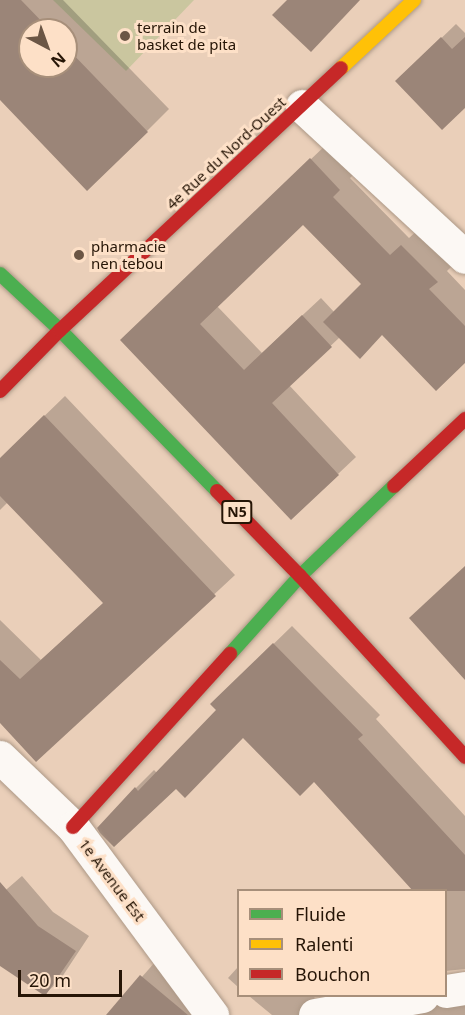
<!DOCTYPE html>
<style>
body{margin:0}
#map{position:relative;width:465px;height:1015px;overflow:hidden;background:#eacfb9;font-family:"Noto Sans",sans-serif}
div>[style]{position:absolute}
.green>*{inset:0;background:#cac69f}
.shadow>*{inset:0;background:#0003}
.building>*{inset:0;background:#9b8578}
.roads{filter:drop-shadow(0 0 2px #ac9886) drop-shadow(0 0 2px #ac9886)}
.street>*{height:33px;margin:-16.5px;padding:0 16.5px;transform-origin:16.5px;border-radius:16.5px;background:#fcf8f4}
.fast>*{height:14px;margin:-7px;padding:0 7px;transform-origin:7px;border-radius:7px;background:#4caf50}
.slow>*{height:14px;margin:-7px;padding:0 7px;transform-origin:7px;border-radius:7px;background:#ffc107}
.jam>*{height:14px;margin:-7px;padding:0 7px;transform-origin:7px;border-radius:7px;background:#c62828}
.dots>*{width:16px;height:16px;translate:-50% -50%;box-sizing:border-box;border:3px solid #fde0c7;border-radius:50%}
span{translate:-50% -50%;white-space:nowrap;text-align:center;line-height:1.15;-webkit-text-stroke:6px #fde0c7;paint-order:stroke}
.shield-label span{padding:2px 4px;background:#fde0c7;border:2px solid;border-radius:4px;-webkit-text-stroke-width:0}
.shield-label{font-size:14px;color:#261506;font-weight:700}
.poi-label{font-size:15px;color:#261506}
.left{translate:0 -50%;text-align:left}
.street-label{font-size:15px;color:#261506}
.legend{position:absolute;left:237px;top:889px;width:210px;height:108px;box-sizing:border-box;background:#fde0c7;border:2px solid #a78f7a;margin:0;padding:8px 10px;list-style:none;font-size:18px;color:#261506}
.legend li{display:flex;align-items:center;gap:12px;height:30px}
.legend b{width:30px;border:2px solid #a78f7a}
.north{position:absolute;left:18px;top:18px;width:60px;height:60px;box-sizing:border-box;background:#fde0c7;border:2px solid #a78f7a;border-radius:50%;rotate:139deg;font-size:16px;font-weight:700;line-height:24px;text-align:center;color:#261506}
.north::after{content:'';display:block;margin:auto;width:21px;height:27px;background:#6b5645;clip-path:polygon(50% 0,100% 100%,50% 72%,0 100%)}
.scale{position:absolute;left:18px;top:970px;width:104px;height:27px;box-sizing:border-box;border:3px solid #261506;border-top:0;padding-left:8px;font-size:18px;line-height:21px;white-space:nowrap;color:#261506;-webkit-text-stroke:4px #fde0c7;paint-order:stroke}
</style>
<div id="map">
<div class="green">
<div style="clip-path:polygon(53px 0,194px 0,126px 71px)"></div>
</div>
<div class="shadow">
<div style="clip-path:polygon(evenodd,0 0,63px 0,169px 109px,147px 131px,0 98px,0 0,30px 30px,66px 30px,66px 66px,30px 66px,30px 30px)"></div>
<div style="clip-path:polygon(456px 24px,465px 33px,465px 105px,397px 81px)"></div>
<div style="clip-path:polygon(evenodd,329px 142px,357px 171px,350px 178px,409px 238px,420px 228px,455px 263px,447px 271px,465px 290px,465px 361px,383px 334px,340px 337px,289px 385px,356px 457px,338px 474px,140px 322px,329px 142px,303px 223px,363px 284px,335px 313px,321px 298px,262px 353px,217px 306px,303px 223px)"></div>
<div style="clip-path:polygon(65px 396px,235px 575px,36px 760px,0 720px,0 620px,41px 660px,105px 602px,8px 502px,0 510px,0 459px)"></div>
<div style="clip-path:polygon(292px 626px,380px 715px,376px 719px,465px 816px,465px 969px,446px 971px,446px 890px,314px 780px,244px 736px,176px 787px,115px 845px,136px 788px,154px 770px,157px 773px,218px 710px,212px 704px)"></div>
<div style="clip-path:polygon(22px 876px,53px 912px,89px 936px,60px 980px,45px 994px,0 964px,0 895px)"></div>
<div style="clip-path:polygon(156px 961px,209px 1015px,114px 1015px,111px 1012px)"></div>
<div style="clip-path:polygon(238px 967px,238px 987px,228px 978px)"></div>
<div style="clip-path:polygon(465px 991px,465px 1015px,341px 1015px)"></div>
<div style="clip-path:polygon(249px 996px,315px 996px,314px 999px,331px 1015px,272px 1015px)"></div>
</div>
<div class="building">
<div style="clip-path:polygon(0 0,21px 0,50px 30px,30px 30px,30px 66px,66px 66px,66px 47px,148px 132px,87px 191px,0 100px)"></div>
<div style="clip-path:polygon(287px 0,360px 0,311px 52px,272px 15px)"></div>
<div style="clip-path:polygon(441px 37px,452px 49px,465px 37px,465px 108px,442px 130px,395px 81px)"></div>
<div style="clip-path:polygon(310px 158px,340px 190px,333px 197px,390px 255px,401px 245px,438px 282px,429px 289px,465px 326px,465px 363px,436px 391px,382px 335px,360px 359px,323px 322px,361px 284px,303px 225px,200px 324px,244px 370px,302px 315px,332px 347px,272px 403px,339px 475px,291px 520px,120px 340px)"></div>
<div style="clip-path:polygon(44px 415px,216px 596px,36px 762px,0 723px,0 660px,20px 679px,103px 603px,0 496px,0 458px)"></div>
<div style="clip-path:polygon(465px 566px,465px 680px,409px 618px)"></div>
<div style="clip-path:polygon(273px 643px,363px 735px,358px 739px,465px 855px,465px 891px,413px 891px,314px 782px,300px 796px,243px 738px,185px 798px,176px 789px,114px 847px,100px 833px,97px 828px,135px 787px,138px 791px,216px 710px,210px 704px)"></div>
<div style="clip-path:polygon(0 882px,38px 926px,76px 951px,45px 996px,0 966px)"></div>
<div style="clip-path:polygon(140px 975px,188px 1015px,106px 1015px)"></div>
</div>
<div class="roads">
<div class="street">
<div style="left:302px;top:106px;width:222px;rotate:42.8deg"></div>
<div style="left:0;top:757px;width:101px;rotate:43.8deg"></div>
<div style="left:73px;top:827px;width:234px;rotate:53.5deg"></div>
<div style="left:446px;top:991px;width:19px;rotate:-9deg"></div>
<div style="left:315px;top:1015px;width:109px;rotate:-10.1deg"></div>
</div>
<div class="fast">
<div style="left:0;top:274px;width:82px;rotate:43deg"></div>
<div style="left:60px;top:330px;width:225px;rotate:45.7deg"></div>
<div style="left:230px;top:654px;width:105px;rotate:-48.1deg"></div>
<div style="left:300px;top:576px;width:130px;rotate:-43.8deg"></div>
</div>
<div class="slow">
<div style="left:341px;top:68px;width:100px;rotate:-43deg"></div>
</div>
<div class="jam">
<div style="left:0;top:391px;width:86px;rotate:-45.5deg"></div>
<div style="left:60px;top:330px;width:384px;rotate:-43deg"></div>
<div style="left:394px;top:486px;width:98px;rotate:-43.3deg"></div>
<div style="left:217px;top:491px;width:119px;rotate:45.7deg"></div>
<div style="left:300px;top:576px;width:245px;rotate:47.6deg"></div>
<div style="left:73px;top:827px;width:234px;rotate:-47.8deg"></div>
</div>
</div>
<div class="dots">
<div style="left:125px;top:36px;background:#6b5645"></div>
<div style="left:79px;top:255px;background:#6b5645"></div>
</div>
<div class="shield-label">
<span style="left:237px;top:512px">N5</span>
</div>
<div class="poi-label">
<span class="left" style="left:137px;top:36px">terrain de<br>basket de pita</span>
<span class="left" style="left:91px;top:255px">pharmacie<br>nen tebou</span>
</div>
<div class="street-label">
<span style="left:226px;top:153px;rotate:-43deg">4e Rue du Nord-Ouest</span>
<span style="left:112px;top:880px;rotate:53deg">1e Avenue Est</span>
</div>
<ul class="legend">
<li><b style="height:8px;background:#4caf50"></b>Fluide</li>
<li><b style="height:8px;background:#ffc107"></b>Ralenti</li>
<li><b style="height:8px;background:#c62828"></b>Bouchon</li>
</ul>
<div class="north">N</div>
<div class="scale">20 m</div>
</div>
